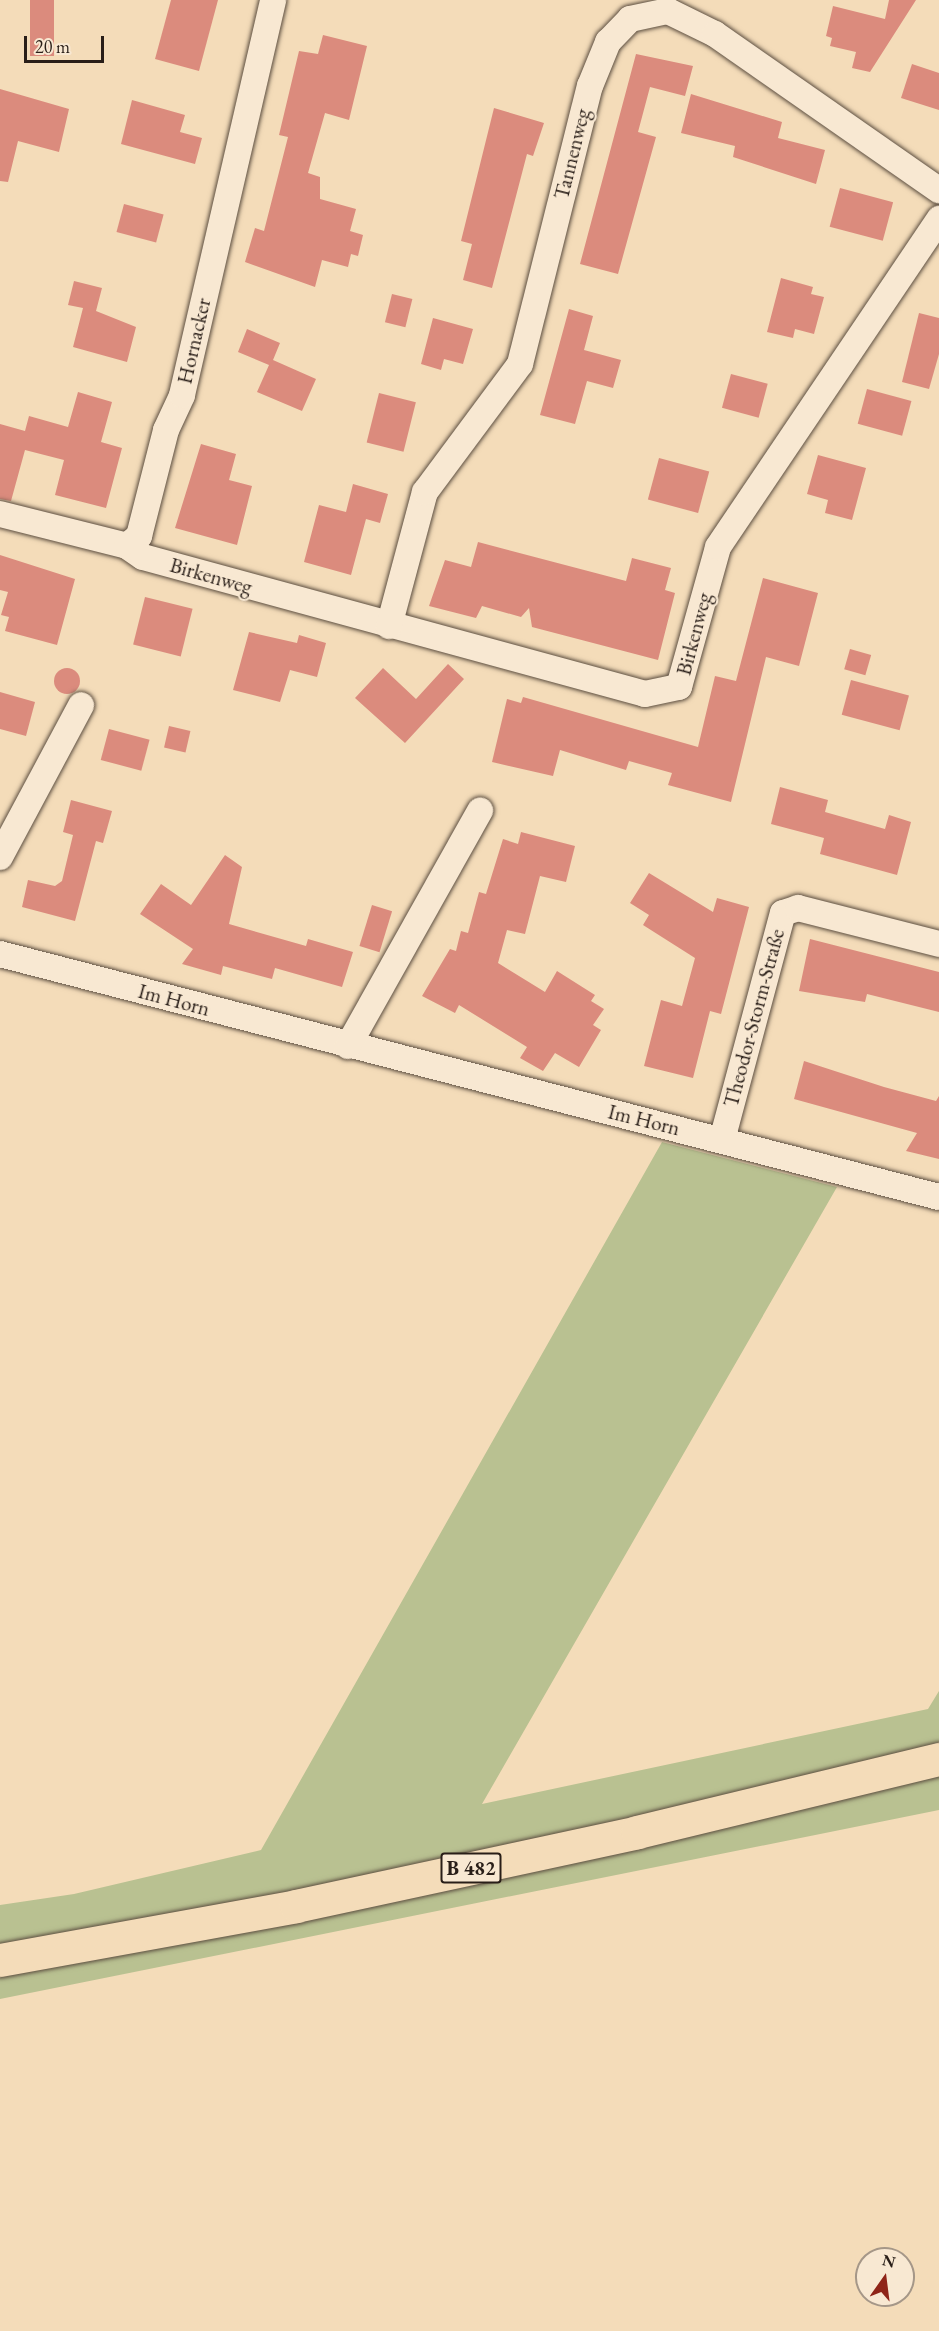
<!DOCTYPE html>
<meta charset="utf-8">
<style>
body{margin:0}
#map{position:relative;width:939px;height:2331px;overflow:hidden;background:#f4dcb9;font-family:"EB Garamond",serif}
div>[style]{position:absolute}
.green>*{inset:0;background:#b9c191}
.building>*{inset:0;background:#db8b7d;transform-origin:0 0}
.round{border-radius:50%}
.roads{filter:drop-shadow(0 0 2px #5c4e40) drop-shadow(0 0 2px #5c4e40)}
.minor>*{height:26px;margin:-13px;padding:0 13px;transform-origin:13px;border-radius:13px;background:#f8e8d2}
.primary>*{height:33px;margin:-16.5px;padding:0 16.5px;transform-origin:16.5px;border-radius:16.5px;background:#f4dcb9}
span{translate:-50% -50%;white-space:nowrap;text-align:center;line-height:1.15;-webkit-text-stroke:4.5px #f8e8d2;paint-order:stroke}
.shield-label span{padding:2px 4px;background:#f8e8d2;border:2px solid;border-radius:4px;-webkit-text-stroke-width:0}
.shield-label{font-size:20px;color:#291e18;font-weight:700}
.street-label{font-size:21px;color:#291e18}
.north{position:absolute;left:855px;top:2247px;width:60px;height:60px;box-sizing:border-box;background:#f8e8d2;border:2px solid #a59788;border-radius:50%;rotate:14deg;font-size:16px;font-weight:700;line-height:24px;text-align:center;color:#291e18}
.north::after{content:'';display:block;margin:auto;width:21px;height:27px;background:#8f2418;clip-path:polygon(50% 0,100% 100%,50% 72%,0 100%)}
.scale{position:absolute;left:24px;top:36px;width:80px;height:27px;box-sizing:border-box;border:3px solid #291e18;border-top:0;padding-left:8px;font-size:18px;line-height:21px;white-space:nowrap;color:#291e18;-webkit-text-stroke:4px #f8e8d2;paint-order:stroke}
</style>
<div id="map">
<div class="green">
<div style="clip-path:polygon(662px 1142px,837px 1187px,482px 1804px,928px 1709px,939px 1691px,939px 1810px,0 1999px,0 1905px,74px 1894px,261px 1850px)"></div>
</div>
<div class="building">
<div style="left:30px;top:0;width:24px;height:56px"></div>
<div style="clip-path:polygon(171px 0,218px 0,199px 71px,155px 59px)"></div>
<div style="clip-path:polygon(889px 0,916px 0,870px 72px,852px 68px,856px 52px,830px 46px,832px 38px,826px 36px,833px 6px,885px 19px)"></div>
<div style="clip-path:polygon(323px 35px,367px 46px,349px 120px,325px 113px,308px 173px,320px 177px,320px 199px,356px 209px,350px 231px,363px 235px,358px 256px,351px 254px,348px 267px,322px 260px,315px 287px,245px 262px,255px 228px,264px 231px,288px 137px,279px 135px,299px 51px,318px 54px)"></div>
<div style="clip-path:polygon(636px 54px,693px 66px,685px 96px,650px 87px,638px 132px,656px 137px,618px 274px,580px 264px)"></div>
<div style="clip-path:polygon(912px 64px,939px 73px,939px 110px,901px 98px)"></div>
<div style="clip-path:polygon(0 89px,69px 109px,59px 152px,18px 141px,8px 182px,0 181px)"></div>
<div style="clip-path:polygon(691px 94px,782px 122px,778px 138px,825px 150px,816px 184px,733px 157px,735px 146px,681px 133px)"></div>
<div style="clip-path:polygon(132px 100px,185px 115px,180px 132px,202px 138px,195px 164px,121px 144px)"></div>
<div style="clip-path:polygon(494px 108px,544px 123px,533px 156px,527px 154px,492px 288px,463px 280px,472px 244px,461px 241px)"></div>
<div style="left:840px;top:188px;width:55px;height:40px;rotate:15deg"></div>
<div style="left:124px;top:204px;width:41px;height:29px;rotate:15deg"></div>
<div style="clip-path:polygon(781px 278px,813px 287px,811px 294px,824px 297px,814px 334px,795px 329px,793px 338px,767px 332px)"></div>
<div style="clip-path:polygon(74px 281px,102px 288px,96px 311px,136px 327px,127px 362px,73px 347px,83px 308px,68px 305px)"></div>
<div style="left:392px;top:294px;width:21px;height:29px;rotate:14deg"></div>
<div style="clip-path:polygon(569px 309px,593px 316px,584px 350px,621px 360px,613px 388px,587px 381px,575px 424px,540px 415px)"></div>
<div style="clip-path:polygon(919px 313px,939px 318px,939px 354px,929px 389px,902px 382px)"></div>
<div style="clip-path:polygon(433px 318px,473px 329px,463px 364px,444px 359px,441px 370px,421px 364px)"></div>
<div style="clip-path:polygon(247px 329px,280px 343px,273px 360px,316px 379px,302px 411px,257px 392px,269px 365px,238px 352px)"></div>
<div style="left:731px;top:374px;width:38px;height:35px;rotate:15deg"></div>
<div style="left:867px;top:389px;width:46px;height:36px;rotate:15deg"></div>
<div style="clip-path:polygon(78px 392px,112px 402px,101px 442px,122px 448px,106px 508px,55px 495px,64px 460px,25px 450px,11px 501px,0 499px,0 424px,25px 431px,29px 416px,68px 427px)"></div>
<div style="left:379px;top:393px;width:38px;height:51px;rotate:14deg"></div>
<div style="clip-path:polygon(201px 444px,236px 454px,229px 480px,252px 486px,237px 545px,175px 528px)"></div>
<div style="clip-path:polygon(818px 455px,866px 468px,852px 520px,825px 513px,828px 500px,807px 494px)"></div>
<div style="left:659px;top:458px;width:52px;height:43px;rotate:15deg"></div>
<div style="clip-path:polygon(353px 484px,388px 494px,380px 523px,366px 519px,351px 575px,304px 562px,319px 505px,346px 512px)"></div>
<div style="clip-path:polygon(478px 542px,626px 581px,632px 558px,671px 568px,665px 590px,675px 593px,658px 660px,532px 627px,529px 608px,521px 617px,482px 606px,476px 618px,429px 606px,445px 560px,471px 567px)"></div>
<div style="clip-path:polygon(0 555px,75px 579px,57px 645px,5px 631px,9px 617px,1px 615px,8px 592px,0 590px)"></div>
<div style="clip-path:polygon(763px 578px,818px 593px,799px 666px,766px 657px,731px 802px,668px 785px,672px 773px,629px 761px,626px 770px,560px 750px,553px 776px,492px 762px,507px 699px,521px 703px,523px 697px,698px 747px,715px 676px,736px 681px)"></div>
<div style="left:145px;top:597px;width:49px;height:49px;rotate:14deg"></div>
<div style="clip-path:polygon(249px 632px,297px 643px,299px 635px,326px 643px,317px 677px,290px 670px,280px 702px,233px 690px)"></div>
<div style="left:850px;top:649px;width:22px;height:21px;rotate:16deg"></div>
<div style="clip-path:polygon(448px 664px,464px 679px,405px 743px,355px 698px,383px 668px,416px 699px)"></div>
<div class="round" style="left:54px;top:668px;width:26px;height:26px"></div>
<div style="left:851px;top:680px;width:60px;height:36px;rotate:15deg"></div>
<div style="clip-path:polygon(0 692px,35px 702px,26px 736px,0 729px)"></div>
<div style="left:169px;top:726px;width:22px;height:22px;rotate:13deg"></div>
<div style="left:109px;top:729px;width:42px;height:32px;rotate:15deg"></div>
<div style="clip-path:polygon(780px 787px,828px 800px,825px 812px,885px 829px,889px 815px,911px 822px,897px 875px,820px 854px,824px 838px,771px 824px)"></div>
<div style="clip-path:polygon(71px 800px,112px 811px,103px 843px,96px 841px,75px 921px,22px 907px,28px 880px,55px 886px,62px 881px,73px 835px,63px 832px)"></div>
<div style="clip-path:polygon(521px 832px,575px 846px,566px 882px,540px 876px,525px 934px,507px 930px,498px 963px,545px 992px,557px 971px,595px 995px,591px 1001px,604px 1009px,593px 1025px,601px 1030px,579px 1067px,555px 1053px,543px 1071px,520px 1058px,527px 1047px,459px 1005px,455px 1013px,422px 996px,450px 949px,456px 951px,461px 931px,468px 933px,479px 892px,486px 894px,503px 839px,518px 844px)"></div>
<div style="clip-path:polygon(225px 855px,242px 867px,229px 924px,306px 946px,308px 939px,353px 952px,342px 987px,275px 968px,272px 979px,223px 966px,221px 975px,182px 964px,193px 949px,140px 914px,161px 884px,191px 905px)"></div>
<div style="clip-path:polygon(649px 873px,713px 912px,717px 898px,749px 907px,721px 1014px,710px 1011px,693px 1078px,644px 1066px,661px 1000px,682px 1006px,695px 958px,643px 925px,649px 915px,630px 903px)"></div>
<div style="left:372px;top:905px;width:21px;height:43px;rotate:17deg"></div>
<div style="clip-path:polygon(810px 939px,939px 972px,939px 1012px,867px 994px,865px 1002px,799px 991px)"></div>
<div style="clip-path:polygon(804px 1061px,884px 1087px,936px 1101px,939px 1096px,939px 1159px,906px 1151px,917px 1133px,794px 1099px)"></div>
</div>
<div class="roads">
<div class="minor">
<div style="left:0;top:514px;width:131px;rotate:14.1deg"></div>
<div style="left:127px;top:546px;width:16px;rotate:-40deg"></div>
<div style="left:139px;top:536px;width:109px;rotate:-75.7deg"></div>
<div style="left:166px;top:430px;width:38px;rotate:-65deg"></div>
<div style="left:182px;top:395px;width:405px;rotate:-77deg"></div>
<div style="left:127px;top:546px;width:19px;rotate:35deg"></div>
<div style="left:143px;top:557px;width:520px;rotate:15.26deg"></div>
<div style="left:645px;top:694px;width:35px;rotate:-12deg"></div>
<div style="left:679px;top:687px;width:145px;rotate:-74.4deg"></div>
<div style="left:718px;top:547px;width:396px;rotate:-56deg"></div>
<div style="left:389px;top:626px;width:139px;rotate:-75deg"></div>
<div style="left:425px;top:492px;width:159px;rotate:-53.4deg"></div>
<div style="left:520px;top:364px;width:287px;rotate:-75.9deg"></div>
<div style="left:590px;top:86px;width:48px;rotate:-67.8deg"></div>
<div style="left:608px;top:42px;width:32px;rotate:-46deg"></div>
<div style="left:630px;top:19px;width:39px;rotate:-12deg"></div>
<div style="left:668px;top:11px;width:52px;rotate:26.1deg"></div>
<div style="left:715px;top:34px;width:273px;rotate:34.9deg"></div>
<div style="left:0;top:857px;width:172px;rotate:-61.9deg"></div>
<div style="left:0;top:954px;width:970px;rotate:14.51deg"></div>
<div style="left:348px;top:1046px;width:270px;rotate:-60.7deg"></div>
<div style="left:722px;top:1140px;width:235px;rotate:-75deg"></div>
<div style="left:783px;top:913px;width:16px;rotate:-18deg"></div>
<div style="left:798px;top:908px;width:146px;rotate:14.3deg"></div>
</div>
<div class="primary">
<div style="left:0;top:1960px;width:301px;rotate:-10.3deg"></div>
<div style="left:296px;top:1906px;width:349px;rotate:-12.2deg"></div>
<div style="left:637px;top:1832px;width:311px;rotate:-13.6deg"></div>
</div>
</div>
<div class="shield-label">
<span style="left:471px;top:1868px">B 482</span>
</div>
<div class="street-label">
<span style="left:572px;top:154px;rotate:-76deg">Tannenweg</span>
<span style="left:194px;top:341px;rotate:-77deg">Hornacker</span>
<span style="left:211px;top:576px;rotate:16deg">Birkenweg</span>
<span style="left:694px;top:634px;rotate:-75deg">Birkenweg</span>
<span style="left:174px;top:1000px;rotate:15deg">Im Horn</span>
<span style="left:754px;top:1018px;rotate:-75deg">Theodor-Storm-Straße</span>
<span style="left:644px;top:1120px;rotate:14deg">Im Horn</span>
</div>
<div class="north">N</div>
<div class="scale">20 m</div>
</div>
